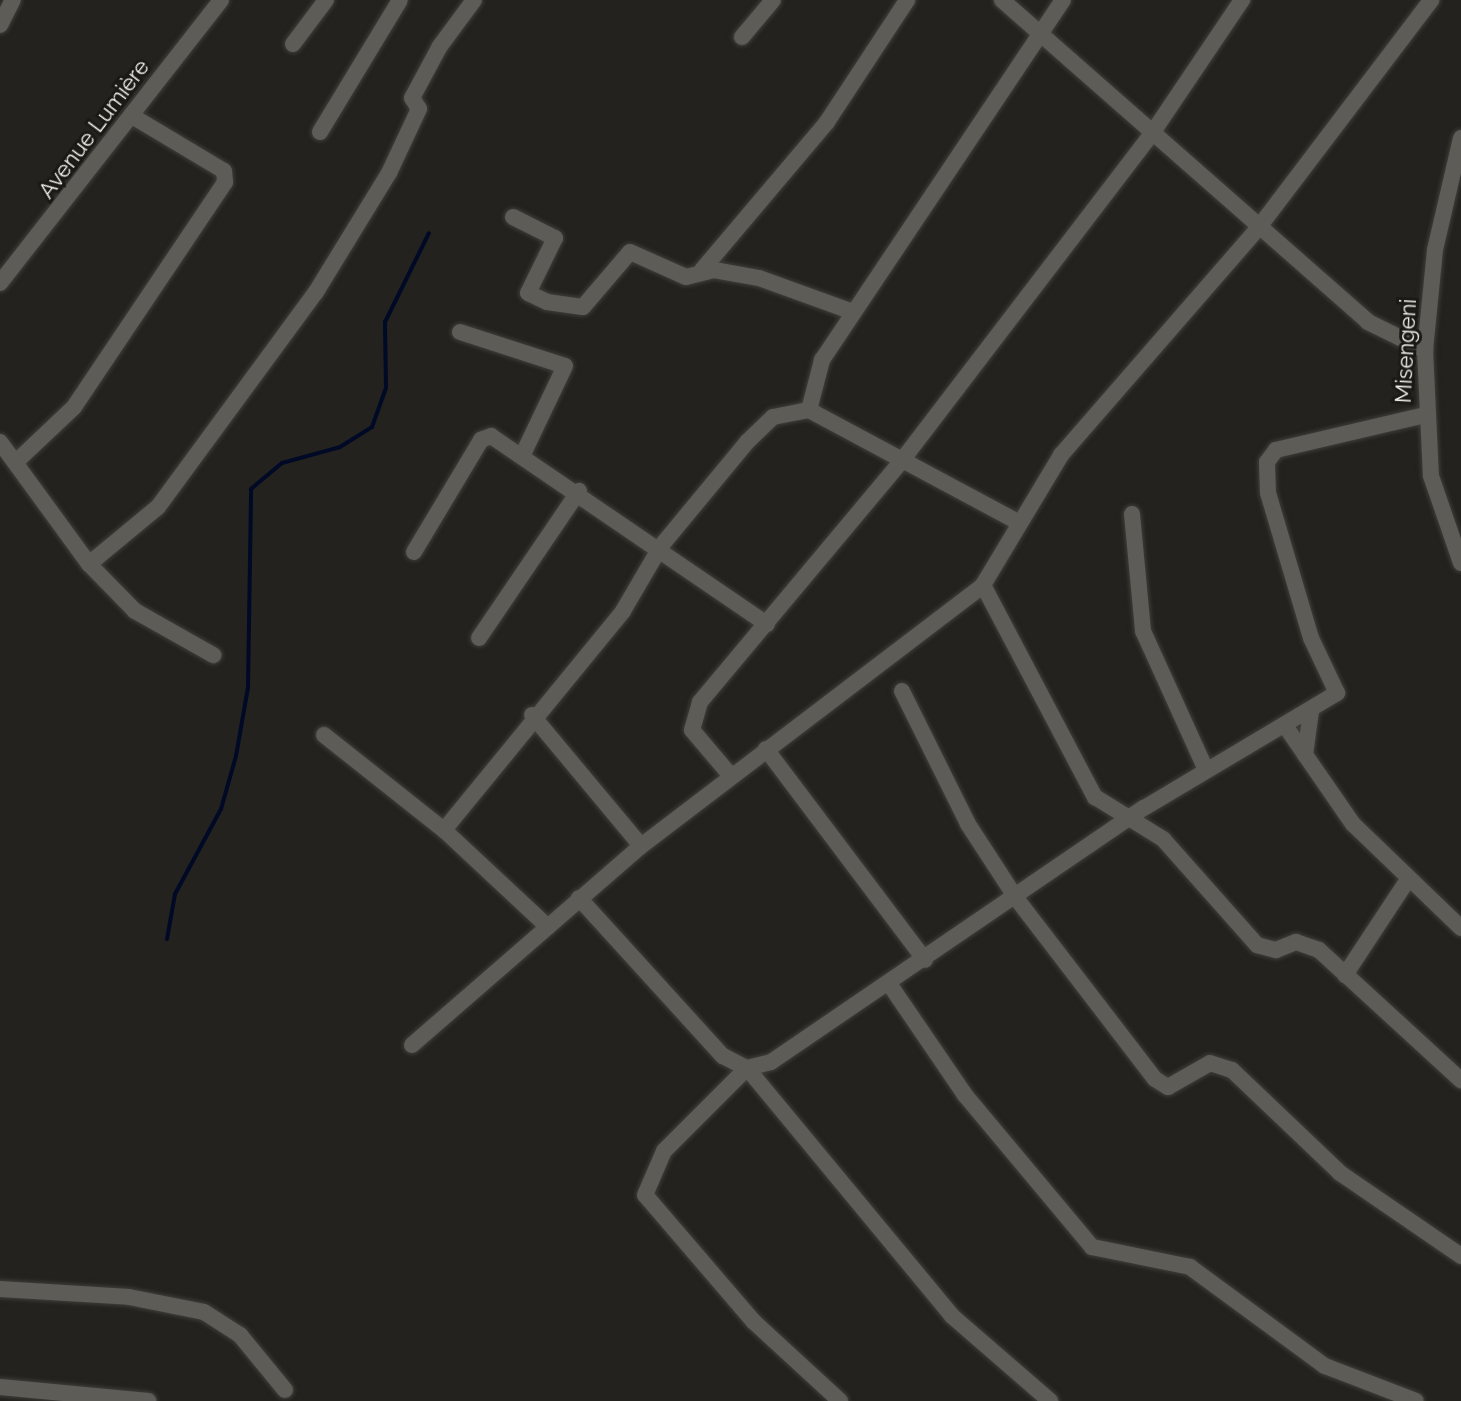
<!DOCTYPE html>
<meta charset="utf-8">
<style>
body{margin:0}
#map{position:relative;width:1461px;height:1401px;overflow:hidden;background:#24221e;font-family:Raleway,sans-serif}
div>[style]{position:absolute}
.stream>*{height:4px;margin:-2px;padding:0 2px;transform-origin:2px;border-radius:2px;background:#000925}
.roads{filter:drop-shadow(0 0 2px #403e3a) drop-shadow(0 0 2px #403e3a)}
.minor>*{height:16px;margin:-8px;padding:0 8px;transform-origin:8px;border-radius:8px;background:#5e5c57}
span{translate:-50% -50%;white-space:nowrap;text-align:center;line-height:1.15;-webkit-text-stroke:6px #1b1915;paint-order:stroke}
.street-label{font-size:22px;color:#f1efec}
</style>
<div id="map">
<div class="stream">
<div style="left:167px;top:939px;width:46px;rotate:-79.9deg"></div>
<div style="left:175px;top:894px;width:97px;rotate:-61.6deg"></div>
<div style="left:221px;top:809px;width:55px;rotate:-74.2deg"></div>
<div style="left:236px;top:756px;width:70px;rotate:-80.1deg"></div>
<div style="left:248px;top:687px;width:198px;rotate:-89.1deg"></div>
<div style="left:251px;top:489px;width:40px;rotate:-40deg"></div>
<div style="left:282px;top:463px;width:60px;rotate:-15.4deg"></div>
<div style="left:340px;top:447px;width:38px;rotate:-32deg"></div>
<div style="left:372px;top:427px;width:41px;rotate:-70.3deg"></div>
<div style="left:386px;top:388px;width:66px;rotate:-90.9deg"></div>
<div style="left:385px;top:322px;width:99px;rotate:-63.7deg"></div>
</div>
<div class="roads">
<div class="minor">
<div style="left:1002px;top:0;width:487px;rotate:41.3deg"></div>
<div style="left:1368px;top:322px;width:64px;rotate:26.2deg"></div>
<div style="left:0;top:25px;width:28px;rotate:-63deg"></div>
<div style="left:742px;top:37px;width:48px;rotate:-50deg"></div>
<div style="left:293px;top:44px;width:55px;rotate:-53.1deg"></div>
<div style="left:320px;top:132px;width:154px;rotate:-58.8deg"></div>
<div style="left:1461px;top:138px;width:115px;rotate:103.1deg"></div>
<div style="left:1435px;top:250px;width:100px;rotate:95.7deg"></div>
<div style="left:1425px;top:350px;width:126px;rotate:87.3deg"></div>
<div style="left:1431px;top:476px;width:92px;rotate:71deg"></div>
<div style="left:513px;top:217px;width:47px;rotate:26.6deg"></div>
<div style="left:555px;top:238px;width:61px;rotate:116.1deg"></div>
<div style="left:528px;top:293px;width:21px;rotate:25deg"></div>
<div style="left:547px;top:302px;width:36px;rotate:8deg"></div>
<div style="left:583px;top:307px;width:72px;rotate:-49.5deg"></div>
<div style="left:630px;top:252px;width:61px;rotate:24.1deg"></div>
<div style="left:686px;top:277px;width:29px;rotate:-14deg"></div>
<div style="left:714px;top:270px;width:46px;rotate:10.1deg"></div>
<div style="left:759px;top:278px;width:100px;rotate:19.9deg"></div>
<div style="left:702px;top:270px;width:194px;rotate:-49.8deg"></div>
<div style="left:827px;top:122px;width:146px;rotate:-56.7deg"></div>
<div style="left:0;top:283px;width:359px;rotate:-52deg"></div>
<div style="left:460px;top:332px;width:110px;rotate:17.9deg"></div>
<div style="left:565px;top:366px;width:98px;rotate:115.5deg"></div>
<div style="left:809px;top:410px;width:237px;rotate:28.2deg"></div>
<div style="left:0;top:442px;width:151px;rotate:53.9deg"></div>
<div style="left:89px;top:564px;width:89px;rotate:-39.6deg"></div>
<div style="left:158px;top:507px;width:267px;rotate:-53.7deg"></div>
<div style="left:316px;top:292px;width:140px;rotate:-58.5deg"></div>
<div style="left:389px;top:173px;width:71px;rotate:-64.9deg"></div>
<div style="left:419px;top:109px;width:13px;rotate:-122deg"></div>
<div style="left:412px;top:98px;width:59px;rotate:-61.7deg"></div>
<div style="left:440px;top:46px;width:57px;rotate:-53.5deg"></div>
<div style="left:18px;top:460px;width:77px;rotate:-43.4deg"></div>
<div style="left:74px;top:407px;width:271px;rotate:-56.1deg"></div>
<div style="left:225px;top:182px;width:11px;rotate:-95deg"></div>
<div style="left:224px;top:171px;width:107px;rotate:-149.1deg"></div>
<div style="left:1132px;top:514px;width:118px;rotate:84.6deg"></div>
<div style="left:1143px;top:631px;width:153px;rotate:65.6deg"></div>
<div style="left:414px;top:552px;width:131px;rotate:-59.1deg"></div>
<div style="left:481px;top:440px;width:11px;rotate:-22deg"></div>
<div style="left:491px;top:436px;width:334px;rotate:34.3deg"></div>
<div style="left:89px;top:564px;width:66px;rotate:45.6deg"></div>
<div style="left:135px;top:611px;width:90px;rotate:29.4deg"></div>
<div style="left:983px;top:585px;width:240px;rotate:62.2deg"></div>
<div style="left:1095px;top:797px;width:80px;rotate:31.7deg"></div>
<div style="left:1163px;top:839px;width:142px;rotate:48.4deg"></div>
<div style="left:1257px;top:945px;width:20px;rotate:15deg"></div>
<div style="left:1276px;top:950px;width:22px;rotate:-22deg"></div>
<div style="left:1296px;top:942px;width:24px;rotate:19deg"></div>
<div style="left:1319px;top:950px;width:193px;rotate:42.5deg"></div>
<div style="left:479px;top:638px;width:178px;rotate:-55.8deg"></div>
<div style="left:902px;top:691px;width:148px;rotate:63.6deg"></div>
<div style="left:968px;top:824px;width:88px;rotate:57deg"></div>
<div style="left:1016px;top:898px;width:228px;rotate:52.5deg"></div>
<div style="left:1155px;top:1079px;width:15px;rotate:32deg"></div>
<div style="left:1168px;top:1087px;width:48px;rotate:-29.7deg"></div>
<div style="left:1210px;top:1063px;width:23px;rotate:18deg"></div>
<div style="left:1232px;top:1070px;width:149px;rotate:43.6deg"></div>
<div style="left:1340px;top:1173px;width:147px;rotate:34.4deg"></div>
<div style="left:532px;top:715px;width:170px;rotate:50.2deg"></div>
<div style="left:1286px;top:727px;width:118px;rotate:55.4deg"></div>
<div style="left:1353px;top:824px;width:150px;rotate:43.9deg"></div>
<div style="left:324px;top:735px;width:153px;rotate:38.4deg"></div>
<div style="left:444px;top:830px;width:142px;rotate:43deg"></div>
<div style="left:766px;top:749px;width:264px;rotate:53deg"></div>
<div style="left:1305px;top:755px;width:44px;rotate:-82.2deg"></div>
<div style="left:731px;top:776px;width:60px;rotate:-130.3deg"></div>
<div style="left:692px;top:730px;width:29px;rotate:-74deg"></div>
<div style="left:700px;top:702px;width:312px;rotate:-50.1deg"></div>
<div style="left:900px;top:463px;width:420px;rotate:-52.6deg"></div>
<div style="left:1155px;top:129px;width:156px;rotate:-56deg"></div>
<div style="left:444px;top:830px;width:283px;rotate:-50.7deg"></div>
<div style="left:623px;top:611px;width:75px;rotate:-59.7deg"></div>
<div style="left:661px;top:546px;width:135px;rotate:-50.4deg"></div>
<div style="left:747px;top:442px;width:36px;rotate:-44deg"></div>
<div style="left:773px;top:417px;width:37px;rotate:-11deg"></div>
<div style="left:809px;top:410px;width:52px;rotate:-75.4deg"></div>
<div style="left:822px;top:360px;width:433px;rotate:-56.2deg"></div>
<div style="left:579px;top:898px;width:214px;rotate:47.7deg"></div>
<div style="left:723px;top:1056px;width:27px;rotate:27deg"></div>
<div style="left:747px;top:1068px;width:25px;rotate:-14deg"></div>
<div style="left:771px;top:1062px;width:451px;rotate:-34.3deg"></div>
<div style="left:1144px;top:808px;width:225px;rotate:-30.8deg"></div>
<div style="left:1337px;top:693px;width:61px;rotate:-115.3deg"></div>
<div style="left:1311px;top:638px;width:151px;rotate:-106.5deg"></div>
<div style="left:1268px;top:493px;width:31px;rotate:-92deg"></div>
<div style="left:1267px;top:462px;width:15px;rotate:-53deg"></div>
<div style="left:1276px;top:450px;width:153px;rotate:-13.2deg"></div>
<div style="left:1345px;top:975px;width:113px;rotate:-56.6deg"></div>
<div style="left:890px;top:985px;width:133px;rotate:55.7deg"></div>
<div style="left:965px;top:1095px;width:198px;rotate:50.1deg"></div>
<div style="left:1092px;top:1247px;width:100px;rotate:11.5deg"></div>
<div style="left:1190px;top:1267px;width:167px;rotate:36.3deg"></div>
<div style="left:1325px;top:1366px;width:97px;rotate:21deg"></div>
<div style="left:412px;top:1045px;width:303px;rotate:-41deg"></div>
<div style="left:641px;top:846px;width:430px;rotate:-37.3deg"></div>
<div style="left:983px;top:585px;width:152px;rotate:-59deg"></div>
<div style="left:1061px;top:455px;width:302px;rotate:-49deg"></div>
<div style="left:1259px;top:227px;width:285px;rotate:-52.8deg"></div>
<div style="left:0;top:1289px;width:129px;rotate:3.5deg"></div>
<div style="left:129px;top:1297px;width:76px;rotate:11.3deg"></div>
<div style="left:204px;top:1312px;width:43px;rotate:32.6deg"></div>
<div style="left:240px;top:1335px;width:71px;rotate:50.7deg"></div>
<div style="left:0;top:1387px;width:149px;rotate:5.4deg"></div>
<div style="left:840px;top:1401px;width:117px;rotate:-137.4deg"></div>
<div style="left:754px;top:1322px;width:167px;rotate:-130.6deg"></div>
<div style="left:645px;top:1195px;width:48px;rotate:-66.6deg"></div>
<div style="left:664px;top:1151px;width:117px;rotate:-45deg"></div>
<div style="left:747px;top:1068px;width:322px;rotate:50.4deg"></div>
<div style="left:952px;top:1316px;width:130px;rotate:40.9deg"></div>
</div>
</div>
<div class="street-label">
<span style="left:94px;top:129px;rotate:-53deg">Avenue Lumière</span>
<span style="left:1406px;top:351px;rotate:-87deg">Misengeni</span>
</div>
</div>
